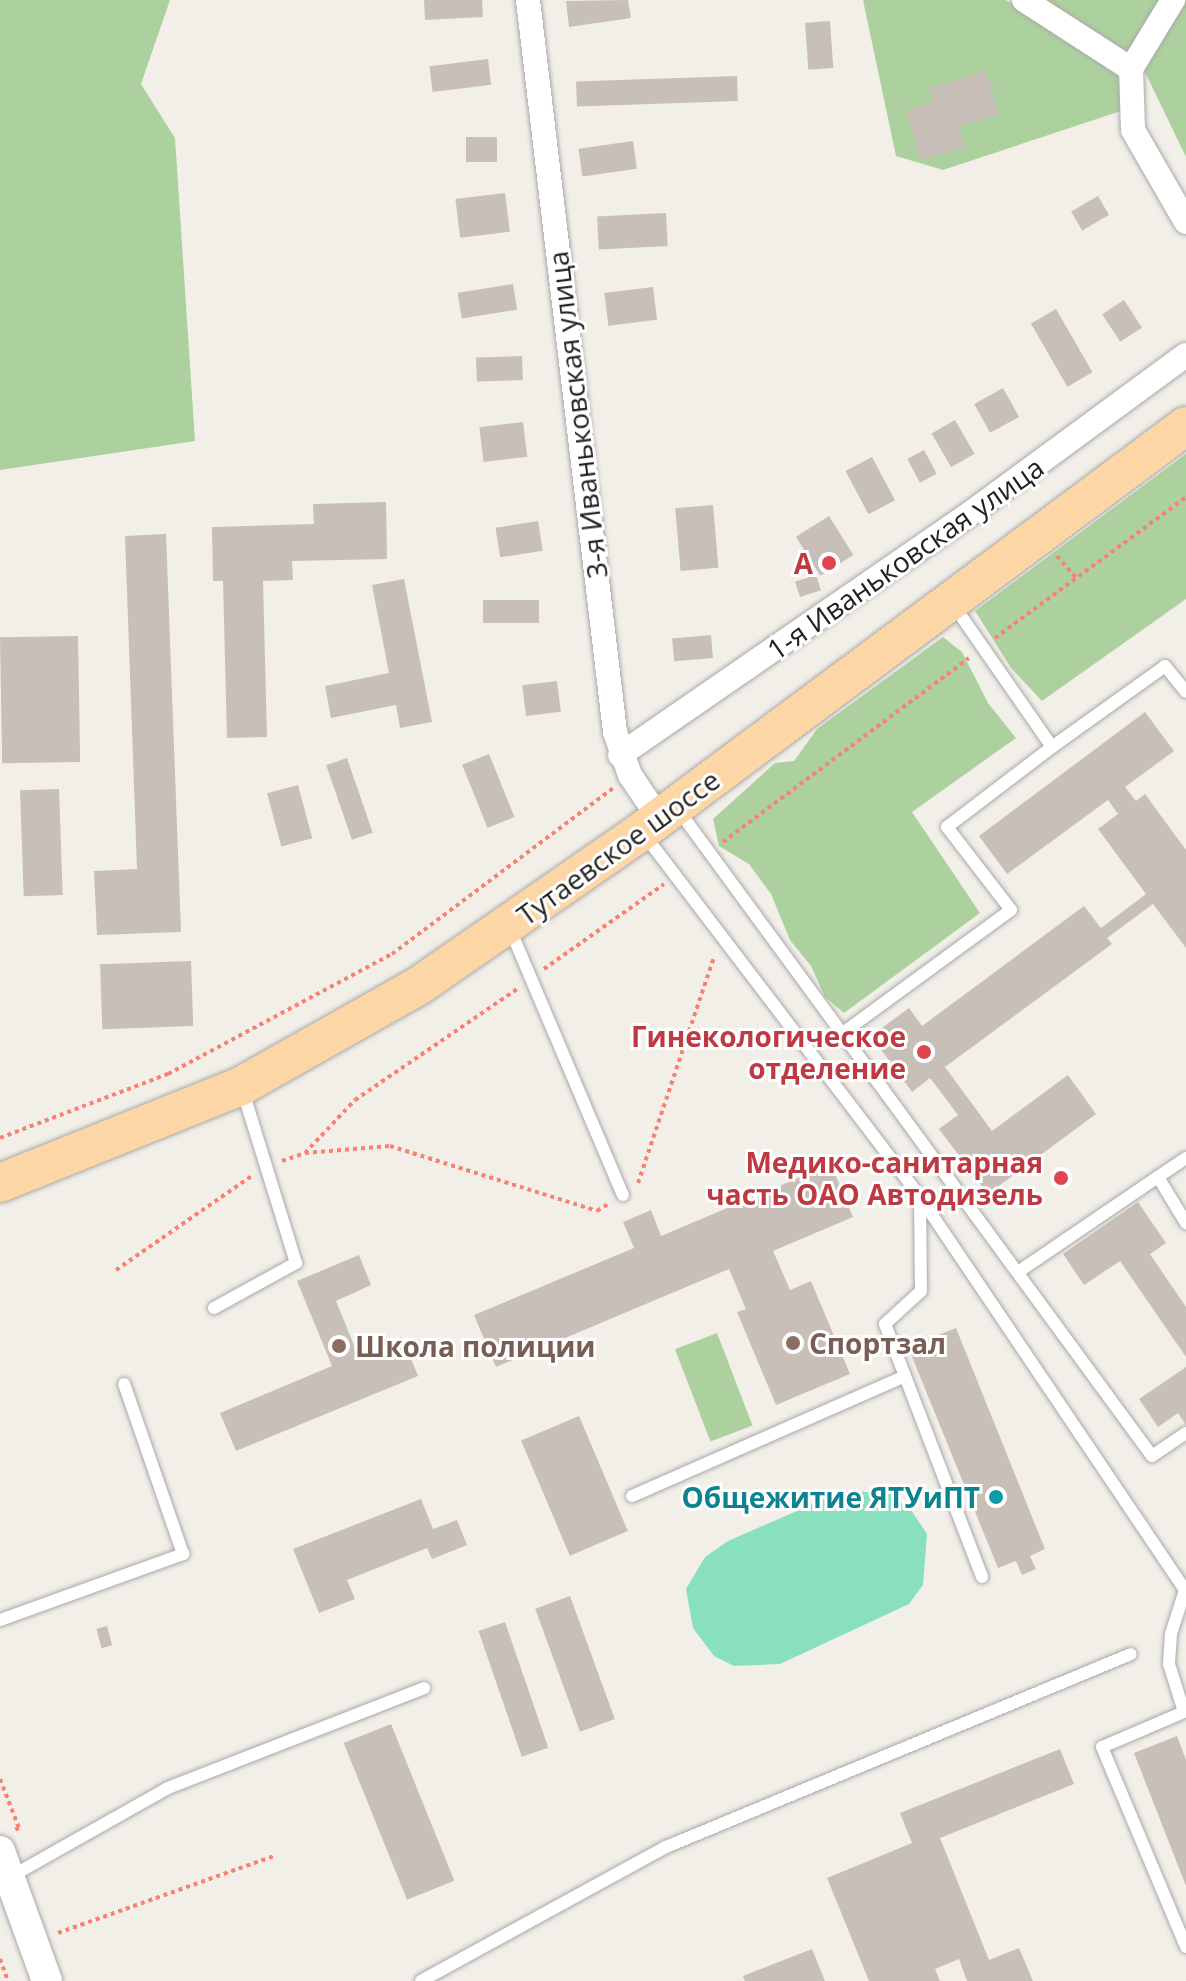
<!DOCTYPE html>
<meta charset="utf-8">
<style>
body{margin:0}
#map{position:relative;width:1186px;height:1981px;overflow:hidden;background:#f2efe9;font-family:"Open Sans",sans-serif}
div>[style]{position:absolute}
.forest>*{inset:0;background:#add19e;transform-origin:0 0}
.pitch>*{inset:0;background:#88e0be}
.building>*{inset:0;background:#c7bfb8;transform-origin:0 0}
.path>*{height:4px;margin-top:-2px;transform-origin:0;background:repeating-linear-gradient(90deg,#fa8072 0 4px,transparent 0 8px)}
.roads{filter:drop-shadow(0 0 2px #a9a9a9) drop-shadow(0 0 2px #a9a9a9)}
.service>*{height:12px;margin:-6px;padding:0 6px;transform-origin:6px;border-radius:6px;background:#fff}
.minor>*{height:24px;margin:-12px;padding:0 12px;transform-origin:12px;border-radius:12px;background:#fff}
.tertiary>*{height:30px;margin:-15px;padding:0 15px;transform-origin:15px;border-radius:15px;background:#fff}
.primary>*{height:38px;margin:-19px;padding:0 19px;transform-origin:19px;border-radius:19px;background:#fcd6a4}
.dots>*{width:22px;height:22px;translate:-50% -50%;box-sizing:border-box;border:4px solid #fff;border-radius:50%}
span{translate:-50% -50%;white-space:nowrap;text-align:center;line-height:1.15;-webkit-text-stroke:6px #fff;paint-order:stroke}
.street-label{font-size:28px;color:#222}
.health-label{font-size:28px;color:#be3a42;font-weight:700}
.right{translate:-100% -50%;text-align:right}
.education-label{font-size:28px;color:#785e54;font-weight:700}
.left{translate:0 -50%;text-align:left}
.culture-label{font-size:28px;color:#0d838f;font-weight:700}
</style>
<div id="map">
<div class="forest">
<div style="clip-path:polygon(0 0,170px 0,141px 84px,175px 138px,195px 441px,0 470px)"></div>
<div style="clip-path:polygon(863px 0,1006px 0,1120px 74px,1136px 106px,943px 170px,896px 156px)"></div>
<div style="clip-path:polygon(1044px 0,1160px 0,1128px 56px)"></div>
<div style="clip-path:polygon(1186px 0,1186px 157px,1143px 68px)"></div>
<div style="clip-path:polygon(1186px 454px,1186px 599px,1042px 701px,1011px 668px,975px 611px)"></div>
<div style="clip-path:polygon(943px 637px,962px 652px,988px 703px,1016px 738px,912px 812px,980px 913px,844px 1013px,825px 997px,811px 966px,790px 940px,771px 894px,749px 864px,719px 846px,713px 819px,775px 763px,794px 761px,817px 729px)"></div>
<div style="left:717px;top:1333px;width:99px;height:45px;rotate:69deg"></div>
</div>
<div class="pitch">
<div style="clip-path:polygon(843px 1491px,889px 1493px,911px 1510px,927px 1534px,923px 1585px,909px 1604px,780px 1664px,734px 1666px,714px 1656px,693px 1628px,686px 1589px,705px 1557px,728px 1541px)"></div>
</div>
<div class="building">
<div style="clip-path:polygon(424px 0,482px 0,483px 17px,425px 20px)"></div>
<div style="clip-path:polygon(628px 0,631px 18px,569px 27px,566px 1px)"></div>
<div style="left:830px;top:21px;width:47px;height:25px;rotate:86deg"></div>
<div style="left:488px;top:59px;width:26px;height:59px;rotate:83deg"></div>
<div style="clip-path:polygon(986px 71px,999px 114px,959px 126px,965px 147px,921px 160px,906px 111px,933px 102px,929px 88px)"></div>
<div style="left:737px;top:76px;width:25px;height:161px;rotate:88deg"></div>
<div style="left:466px;top:137px;width:31px;height:25px"></div>
<div style="left:633px;top:141px;width:28px;height:55px;rotate:82deg"></div>
<div style="left:505px;top:193px;width:39px;height:50px;rotate:83deg"></div>
<div style="left:1098px;top:196px;width:22px;height:31px;rotate:60deg"></div>
<div style="left:666px;top:213px;width:33px;height:69px;rotate:87deg"></div>
<div style="left:513px;top:284px;width:26px;height:56px;rotate:81deg"></div>
<div style="left:653px;top:287px;width:33px;height:49px;rotate:83deg"></div>
<div style="left:1124px;top:300px;width:33px;height:26px;rotate:57deg"></div>
<div style="left:1056px;top:309px;width:73px;height:29px;rotate:60deg"></div>
<div style="left:522px;top:356px;width:24px;height:46px;rotate:88deg"></div>
<div style="left:1003px;top:388px;width:33px;height:33px;rotate:61deg"></div>
<div style="left:955px;top:420px;width:39px;height:27px;rotate:60deg"></div>
<div style="left:523px;top:422px;width:35px;height:44px;rotate:83deg"></div>
<div style="left:924px;top:450px;width:27px;height:19px;rotate:62deg"></div>
<div style="left:872px;top:457px;width:49px;height:30px;rotate:62deg"></div>
<div style="clip-path:polygon(386px 502px,387px 559px,292px 561px,293px 580px,263px 581px,267px 737px,227px 738px,223px 581px,213px 581px,212px 527px,314px 524px,313px 504px)"></div>
<div style="left:713px;top:505px;width:63px;height:38px;rotate:85deg"></div>
<div style="left:829px;top:516px;width:46px;height:39px;rotate:58deg"></div>
<div style="left:538px;top:521px;width:30px;height:43px;rotate:81deg"></div>
<div style="clip-path:polygon(166px 534px,181px 932px,97px 935px,94px 871px,137px 869px,125px 536px)"></div>
<div style="left:816px;top:575px;width:16px;height:22px;rotate:72deg"></div>
<div style="clip-path:polygon(404px 579px,432px 722px,400px 728px,396px 705px,331px 718px,325px 686px,389px 673px,372px 585px)"></div>
<div style="left:539px;top:600px;width:23px;height:56px;rotate:90deg"></div>
<div style="left:711px;top:635px;width:23px;height:39px;rotate:85deg"></div>
<div style="left:78px;top:636px;width:126px;height:78px;rotate:89deg"></div>
<div style="left:557px;top:681px;width:31px;height:35px;rotate:83deg"></div>
<div style="clip-path:polygon(1145px 712px,1174px 751px,1125px 787px,1136px 801px,1145px 794px,1186px 850px,1186px 948px,1153px 904px,1107px 938px,1112px 944px,945px 1067px,992px 1131px,1068px 1075px,1096px 1114px,988px 1194px,939px 1129px,958px 1115px,930px 1078px,912px 1092px,871px 1036px,909px 1008px,922px 1026px,1084px 906px,1101px 928px,1146px 894px,1098px 829px,1118px 814px,1108px 800px,1007px 874px,979px 836px)"></div>
<div style="left:489px;top:754px;width:68px;height:29px;rotate:68deg"></div>
<div style="left:347px;top:758px;width:79px;height:22px;rotate:71deg"></div>
<div style="left:298px;top:785px;width:55px;height:32px;rotate:75deg"></div>
<div style="left:59px;top:789px;width:106px;height:39px;rotate:88deg"></div>
<div style="left:191px;top:961px;width:65px;height:91px;rotate:88deg"></div>
<div style="clip-path:polygon(831px 1164px,853px 1217px,773px 1251px,790px 1290px,811px 1281px,850px 1374px,776px 1405px,737px 1312px,746px 1309px,729px 1269px,496px 1367px,474px 1315px,634px 1248px,623px 1222px,651px 1210px,661px 1236px)"></div>
<div style="clip-path:polygon(1138px 1202px,1166px 1243px,1150px 1254px,1186px 1307px,1186px 1357px,1120px 1261px,1084px 1285px,1063px 1254px)"></div>
<div style="clip-path:polygon(359px 1255px,371px 1285px,336px 1301px,358px 1355px,402px 1337px,418px 1376px,236px 1451px,220px 1413px,332px 1366px,297px 1281px)"></div>
<div style="clip-path:polygon(956px 1328px,1045px 1549px,1030px 1556px,1036px 1569px,1022px 1575px,1016px 1561px,998px 1568px,908px 1347px)"></div>
<div style="clip-path:polygon(1186px 1367px,1186px 1425px,1178px 1413px,1158px 1427px,1139px 1399px)"></div>
<div style="left:579px;top:1416px;width:125px;height:63px;rotate:67deg"></div>
<div style="clip-path:polygon(421px 1499px,433px 1529px,457px 1520px,467px 1545px,432px 1559px,427px 1548px,347px 1580px,355px 1599px,319px 1613px,293px 1549px)"></div>
<div style="left:570px;top:1596px;width:131px;height:37px;rotate:70deg"></div>
<div style="left:505px;top:1622px;width:133px;height:28px;rotate:71deg"></div>
<div style="left:107px;top:1626px;width:20px;height:11px;rotate:75deg"></div>
<div style="left:391px;top:1724px;width:169px;height:51px;rotate:68deg"></div>
<div style="clip-path:polygon(1177px 1736px,1186px 1760px,1186px 1886px,1134px 1753px)"></div>
<div style="clip-path:polygon(1060px 1749px,1074px 1784px,940px 1838px,989px 1960px,1019px 1948px,1033px 1981px,967px 1981px,959px 1959px,935px 1969px,940px 1981px,869px 1981px,827px 1878px,912px 1843px,900px 1813px)"></div>
<div style="clip-path:polygon(812px 1949px,825px 1981px,745px 1981px,743px 1976px)"></div>
</div>
<div class="path">
<div style="left:1057px;top:556px;width:29px;rotate:49deg"></div>
<div style="left:995px;top:638px;width:237px;rotate:-36.4deg"></div>
<div style="left:723px;top:842px;width:307px;rotate:-36.8deg"></div>
<div style="left:544px;top:969px;width:147px;rotate:-35.3deg"></div>
<div style="left:0;top:1138px;width:180px;rotate:-20.9deg"></div>
<div style="left:168px;top:1074px;width:254px;rotate:-28.2deg"></div>
<div style="left:392px;top:954px;width:276px;rotate:-36.9deg"></div>
<div style="left:305px;top:1153px;width:73px;rotate:-46.7deg"></div>
<div style="left:355px;top:1100px;width:196px;rotate:-34.4deg"></div>
<div style="left:282px;top:1161px;width:24px;rotate:-19deg"></div>
<div style="left:305px;top:1153px;width:85px;rotate:-4.7deg"></div>
<div style="left:390px;top:1146px;width:217px;rotate:17.4deg"></div>
<div style="left:597px;top:1211px;width:13px;rotate:-32deg"></div>
<div style="left:638px;top:1183px;width:238px;rotate:-71.4deg"></div>
<div style="left:116px;top:1270px;width:167px;rotate:-34.7deg"></div>
<div style="left:0;top:1779px;width:53px;rotate:68.8deg"></div>
<div style="left:19px;top:1828px;width:5px;rotate:158deg"></div>
<div style="left:58px;top:1933px;width:232px;rotate:-19.6deg"></div>
<div style="left:0;top:1959px;width:23px;rotate:70deg"></div>
</div>
<div class="roads">
<div class="service">
<div style="left:952px;top:603px;width:175px;rotate:55.2deg"></div>
<div style="left:1052px;top:747px;width:139px;rotate:-35.6deg"></div>
<div style="left:1165px;top:666px;width:33px;rotate:51deg"></div>
<div style="left:679px;top:811px;width:800px;rotate:53.75deg"></div>
<div style="left:1152px;top:1456px;width:41px;rotate:-34.1deg"></div>
<div style="left:643px;top:833px;width:457px;rotate:52.7deg"></div>
<div style="left:920px;top:1197px;width:475px;rotate:56deg"></div>
<div style="left:510px;top:929px;width:289px;rotate:67deg"></div>
<div style="left:840px;top:1035px;width:212px;rotate:-36.2deg"></div>
<div style="left:1011px;top:910px;width:105px;rotate:-127.6deg"></div>
<div style="left:947px;top:827px;width:132px;rotate:-37.3deg"></div>
<div style="left:1186px;top:1158px;width:34px;rotate:146deg"></div>
<div style="left:1158px;top:1177px;width:54px;rotate:58.7deg"></div>
<div style="left:920px;top:1197px;width:94px;rotate:89.4deg"></div>
<div style="left:921px;top:1291px;width:49px;rotate:137.5deg"></div>
<div style="left:885px;top:1324px;width:271px;rotate:69deg"></div>
<div style="left:1018px;top:1272px;width:169px;rotate:-34.2deg"></div>
<div style="left:214px;top:1308px;width:94px;rotate:-28.8deg"></div>
<div style="left:296px;top:1263px;width:182px;rotate:-107.2deg"></div>
<div style="left:632px;top:1496px;width:298px;rotate:-23.7deg"></div>
<div style="left:1186px;top:1587px;width:49px;rotate:107.7deg"></div>
<div style="left:1171px;top:1634px;width:30px;rotate:94deg"></div>
<div style="left:1169px;top:1664px;width:50px;rotate:72.6deg"></div>
<div style="left:1184px;top:1712px;width:89px;rotate:156.9deg"></div>
<div style="left:1102px;top:1747px;width:217px;rotate:67.2deg"></div>
<div style="left:0;top:1620px;width:195px;rotate:-19.8deg"></div>
<div style="left:183px;top:1554px;width:180px;rotate:-109.1deg"></div>
<div style="left:10px;top:1877px;width:181px;rotate:-29.4deg"></div>
<div style="left:168px;top:1788px;width:275px;rotate:-21.3deg"></div>
<div style="left:421px;top:1981px;width:279px;rotate:-28.7deg"></div>
<div style="left:666px;top:1847px;width:503px;rotate:-22.54deg"></div>
</div>
<div class="minor">
<div style="left:528px;top:0;width:737px;rotate:83.22deg"></div>
<div style="left:615px;top:732px;width:46px;rotate:70.8deg"></div>
<div style="left:630px;top:775px;width:52px;rotate:56deg"></div>
<div style="left:1024px;top:0;width:127px;rotate:32.8deg"></div>
<div style="left:1131px;top:69px;width:61px;rotate:88.1deg"></div>
<div style="left:1133px;top:130px;width:106px;rotate:60.1deg"></div>
<div style="left:1131px;top:69px;width:81px;rotate:-58.7deg"></div>
<div style="left:620px;top:755px;width:428px;rotate:-34.6deg"></div>
<div style="left:972px;top:512px;width:265px;rotate:-36.3deg"></div>
</div>
<div class="tertiary">
<div style="left:0;top:1851px;width:138px;rotate:70.1deg"></div>
</div>
<div class="primary">
<div style="left:0;top:1183px;width:260px;rotate:-21.9deg"></div>
<div style="left:241px;top:1086px;width:202px;rotate:-29.4deg"></div>
<div style="left:417px;top:987px;width:274px;rotate:-34.7deg"></div>
<div style="left:642px;top:831px;width:678px;rotate:-36.67deg"></div>
</div>
</div>
<div class="dots">
<div style="left:829px;top:563px;background:#e0444e"></div>
<div style="left:924px;top:1052px;background:#e0444e"></div>
<div style="left:1061px;top:1178px;background:#e0444e"></div>
<div style="left:793px;top:1343px;background:#8d6e63"></div>
<div style="left:339px;top:1346px;background:#8d6e63"></div>
<div style="left:996px;top:1497px;background:#0f9aa8"></div>
</div>
<div class="street-label">
<span style="left:577px;top:415px;rotate:-97deg">3-я Иваньковская улица</span>
<span style="left:905px;top:558px;rotate:-35deg">1-я Иваньковская улица</span>
<span style="left:618px;top:847px;rotate:-36deg">Тутаевское шоссе</span>
</div>
<div class="health-label">
<span class="right" style="left:813px;top:563px">А</span>
<span class="right" style="left:906px;top:1052px">Гинекологическое<br>отделение</span>
<span class="right" style="left:1043px;top:1178px">Медико-санитарная<br>часть ОАО Автодизель</span>
</div>
<div class="education-label">
<span class="left" style="left:809px;top:1343px">Спортзал</span>
<span class="left" style="left:355px;top:1346px">Школа полиции</span>
</div>
<div class="culture-label">
<span class="right" style="left:980px;top:1497px">Общежитие ЯТУиПТ</span>
</div>
</div>
